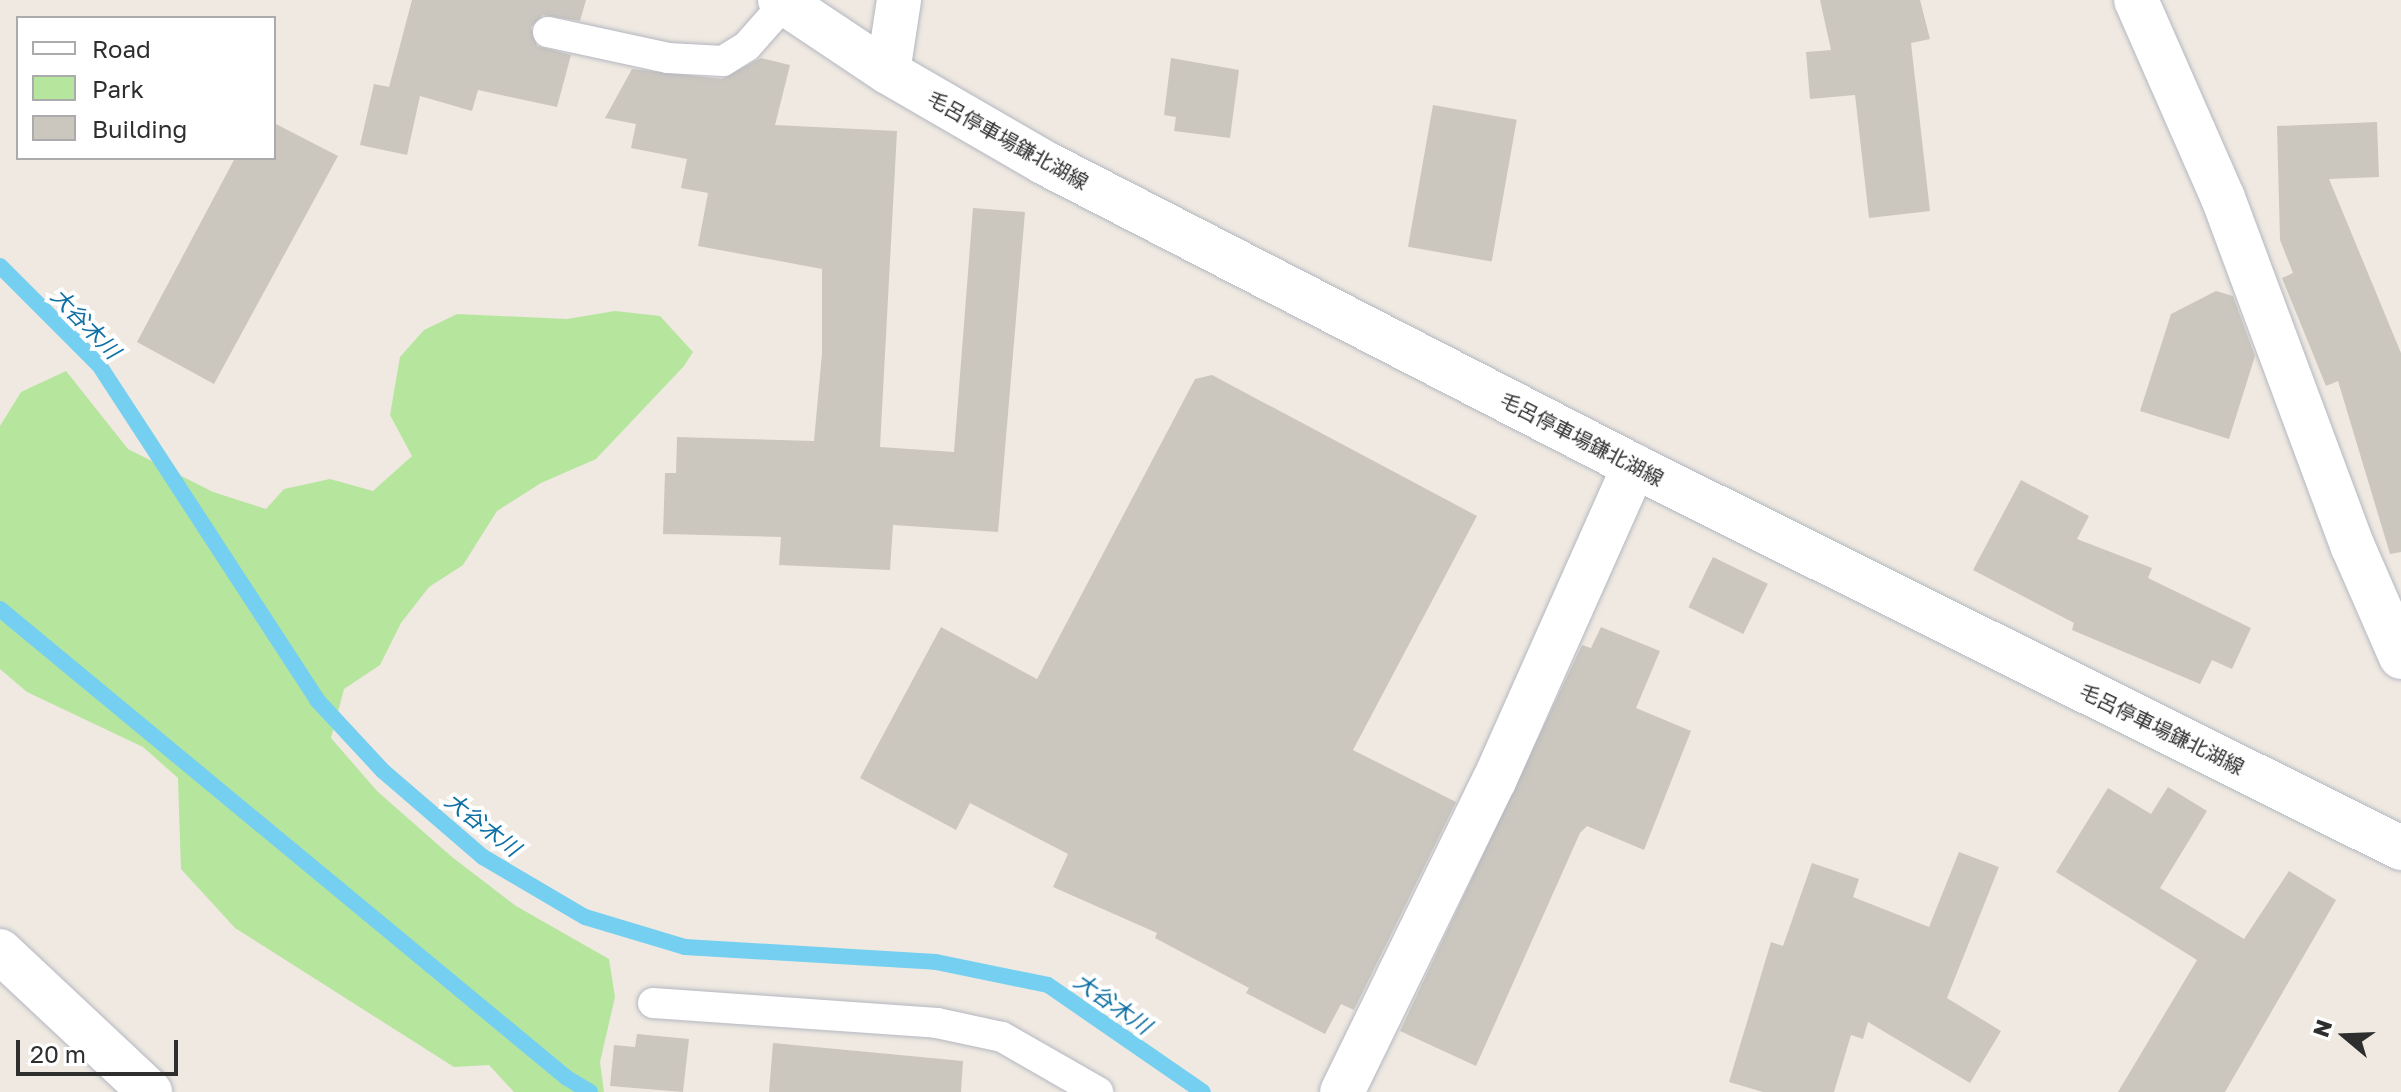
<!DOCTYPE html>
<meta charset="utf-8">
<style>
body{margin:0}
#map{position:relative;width:2401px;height:1092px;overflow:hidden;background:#efe9e1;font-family:"Golos Text","Noto Sans JP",sans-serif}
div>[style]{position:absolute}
.green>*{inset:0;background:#b6e59e}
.stream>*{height:16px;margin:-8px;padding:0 8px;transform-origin:8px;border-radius:8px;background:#75cff0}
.building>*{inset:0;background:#cbc7bf;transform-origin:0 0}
.roads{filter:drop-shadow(0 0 2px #b4b7c1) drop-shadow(0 0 2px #b4b7c1)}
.service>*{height:30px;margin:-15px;padding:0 15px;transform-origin:15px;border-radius:15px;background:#fff}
.minor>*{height:44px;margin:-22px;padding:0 22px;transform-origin:22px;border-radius:22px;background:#fff}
.secondary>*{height:44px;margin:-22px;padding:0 22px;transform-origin:22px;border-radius:22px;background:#fff}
span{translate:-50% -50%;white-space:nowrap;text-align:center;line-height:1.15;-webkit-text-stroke:8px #fff;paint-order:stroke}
.street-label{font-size:20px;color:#2e2e2e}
.water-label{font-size:22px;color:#0d6fa3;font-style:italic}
.legend{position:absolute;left:16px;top:16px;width:260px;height:144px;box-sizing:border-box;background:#fff;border:2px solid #ababab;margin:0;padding:10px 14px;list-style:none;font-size:24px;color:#2e2e2e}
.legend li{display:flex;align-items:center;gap:16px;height:40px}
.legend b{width:40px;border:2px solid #ababab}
.north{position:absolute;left:2305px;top:996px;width:80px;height:80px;-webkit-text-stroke:6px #fff;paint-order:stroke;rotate:289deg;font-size:22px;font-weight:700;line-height:32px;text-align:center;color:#2e2e2e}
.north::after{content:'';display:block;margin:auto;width:28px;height:36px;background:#2e2e2e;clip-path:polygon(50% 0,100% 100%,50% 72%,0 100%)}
.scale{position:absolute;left:16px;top:1040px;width:162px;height:36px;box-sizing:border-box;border:4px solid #2e2e2e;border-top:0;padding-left:10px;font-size:24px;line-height:28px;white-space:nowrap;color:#2e2e2e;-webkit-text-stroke:6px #fff;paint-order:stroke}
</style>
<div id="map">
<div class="green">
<div style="clip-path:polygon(615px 311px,660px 316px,693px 352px,684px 366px,596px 459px,541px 483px,497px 511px,463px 565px,429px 587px,401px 623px,380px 665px,344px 689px,331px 738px,377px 791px,452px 857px,516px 906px,609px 959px,615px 997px,600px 1062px,604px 1092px,514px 1092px,489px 1065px,454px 1067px,235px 928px,181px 869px,178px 778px,143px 747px,27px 692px,0 669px,0 426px,21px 392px,66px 371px,128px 449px,213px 492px,266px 509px,284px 489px,330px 479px,373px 491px,412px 456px,390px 415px,400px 357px,424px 330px,457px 314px,567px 319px)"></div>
</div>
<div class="stream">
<div style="left:0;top:266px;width:140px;rotate:45deg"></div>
<div style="left:99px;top:365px;width:400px;rotate:56.9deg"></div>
<div style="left:317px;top:700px;width:97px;rotate:47.1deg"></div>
<div style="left:383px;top:771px;width:132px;rotate:40.7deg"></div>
<div style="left:483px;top:857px;width:118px;rotate:30.5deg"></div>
<div style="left:585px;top:917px;width:104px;rotate:16.7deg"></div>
<div style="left:685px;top:947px;width:251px;rotate:3.4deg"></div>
<div style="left:936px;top:962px;width:114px;rotate:11.6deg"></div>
<div style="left:1048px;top:985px;width:188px;rotate:34.6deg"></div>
<div style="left:0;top:609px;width:736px;rotate:39.6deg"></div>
<div style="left:567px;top:1078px;width:27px;rotate:31deg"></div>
</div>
<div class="building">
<div style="clip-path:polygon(412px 0,586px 0,580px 21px,543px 15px,531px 27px,537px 46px,571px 55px,557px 107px,478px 90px,472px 111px,420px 96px,407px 155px,360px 145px,374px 84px,389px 87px)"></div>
<div style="clip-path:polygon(1820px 0,1920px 0,1930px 39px,1911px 43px,1930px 211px,1869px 218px,1855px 95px,1810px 99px,1806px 52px,1831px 50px)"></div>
<div style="clip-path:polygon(761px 58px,790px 65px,775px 125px,897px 131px,880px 447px,954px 452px,973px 208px,1025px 212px,998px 532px,893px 525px,890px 570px,779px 565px,781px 537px,663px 534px,665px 473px,676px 473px,677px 437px,814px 441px,822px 353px,822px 269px,698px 246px,708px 193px,681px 188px,687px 159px,631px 148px,636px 124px,605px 118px,632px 69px,722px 79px)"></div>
<div style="clip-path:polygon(1171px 58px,1239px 70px,1230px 138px,1174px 131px,1176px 117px,1164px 115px)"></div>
<div style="left:1433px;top:105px;width:85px;height:144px;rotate:10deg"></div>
<div style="clip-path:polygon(2377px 122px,2379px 177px,2329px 179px,2401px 353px,2401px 552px,2390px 554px,2338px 381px,2326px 386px,2282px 278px,2293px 273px,2280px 240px,2277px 126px)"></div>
<div style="clip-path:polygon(274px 123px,338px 156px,214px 384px,137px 342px,235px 158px,274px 158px)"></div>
<div style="clip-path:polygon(2216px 291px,2233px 296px,2255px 356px,2229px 439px,2140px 411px,2171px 314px)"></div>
<div style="clip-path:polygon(1212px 375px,1477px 516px,1353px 750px,1456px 802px,1354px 1010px,1341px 1004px,1325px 1034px,1246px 993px,1249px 988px,1155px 938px,1157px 933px,1053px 887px,1068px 854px,970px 803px,956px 830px,860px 778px,941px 627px,1037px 679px,1195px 379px)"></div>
<div style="clip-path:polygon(2021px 480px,2089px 516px,2077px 539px,2152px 568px,2148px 578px,2251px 628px,2232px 669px,2212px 660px,2200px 684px,2072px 630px,2074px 623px,1973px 570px)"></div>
<div style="left:1713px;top:557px;width:61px;height:56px;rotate:26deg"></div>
<div style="clip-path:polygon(1601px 627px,1660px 651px,1636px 708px,1691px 731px,1644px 850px,1587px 826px,1580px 833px,1476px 1066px,1400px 1031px,1582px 645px,1591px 648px)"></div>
<div style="clip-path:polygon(2168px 787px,2207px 811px,2160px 888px,2244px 939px,2289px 871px,2336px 900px,2225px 1092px,2118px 1092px,2197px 960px,2056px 872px,2108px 788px,2151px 814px)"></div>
<div style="clip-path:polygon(1959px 852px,1999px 867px,1947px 998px,2001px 1031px,1970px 1083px,1868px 1022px,1863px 1039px,1851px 1035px,1834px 1092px,1763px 1092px,1729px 1082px,1771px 942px,1783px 946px,1812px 863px,1859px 879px,1853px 897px,1929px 927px)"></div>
<div style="clip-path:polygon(637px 1034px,689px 1039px,683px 1092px,610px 1086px,614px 1045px,635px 1047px)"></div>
<div style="clip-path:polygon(773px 1043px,963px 1061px,961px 1092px,769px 1092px)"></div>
</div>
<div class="roads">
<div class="service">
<div style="left:548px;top:32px;width:123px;rotate:12.2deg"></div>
<div style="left:668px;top:58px;width:55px;rotate:3.1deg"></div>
<div style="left:723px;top:61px;width:28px;rotate:-32deg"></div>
<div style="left:747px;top:46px;width:57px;rotate:-48.5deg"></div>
<div style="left:653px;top:1003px;width:285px;rotate:4deg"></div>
<div style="left:937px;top:1023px;width:66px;rotate:12.2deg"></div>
<div style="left:1002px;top:1037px;width:111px;rotate:29.8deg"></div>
</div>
<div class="minor">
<div style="left:2136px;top:0;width:216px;rotate:66.3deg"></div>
<div style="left:2223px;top:198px;width:372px;rotate:69.6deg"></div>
<div style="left:2353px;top:547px;width:120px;rotate:66.4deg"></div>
<div style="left:888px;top:72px;width:73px;rotate:-81.3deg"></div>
<div style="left:0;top:951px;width:206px;rotate:43.2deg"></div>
<div style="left:1342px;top:1092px;width:346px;rotate:-64deg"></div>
<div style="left:1494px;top:781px;width:345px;rotate:-66deg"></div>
</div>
<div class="secondary">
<div style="left:780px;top:0;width:130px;rotate:33.7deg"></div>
<div style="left:888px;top:72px;width:179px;rotate:30.1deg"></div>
<div style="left:1043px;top:162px;width:665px;rotate:27.22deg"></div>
<div style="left:1634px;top:466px;width:857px;rotate:26.48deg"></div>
</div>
</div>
<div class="street-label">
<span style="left:1008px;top:140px;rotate:29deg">毛呂停車場鎌北湖線</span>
<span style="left:1582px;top:439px;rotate:27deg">毛呂停車場鎌北湖線</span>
<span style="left:2162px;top:729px;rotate:26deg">毛呂停車場鎌北湖線</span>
</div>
<div class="water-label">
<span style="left:86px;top:323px;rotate:46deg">大谷木川</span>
<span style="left:483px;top:824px;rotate:38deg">大谷木川</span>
<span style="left:1113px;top:1003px;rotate:35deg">大谷木川</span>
</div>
<ul class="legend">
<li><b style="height:10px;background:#fff"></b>Road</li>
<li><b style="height:22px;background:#b6e59e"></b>Park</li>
<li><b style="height:22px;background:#cbc7bf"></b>Building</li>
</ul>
<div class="north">N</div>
<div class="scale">20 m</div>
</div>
